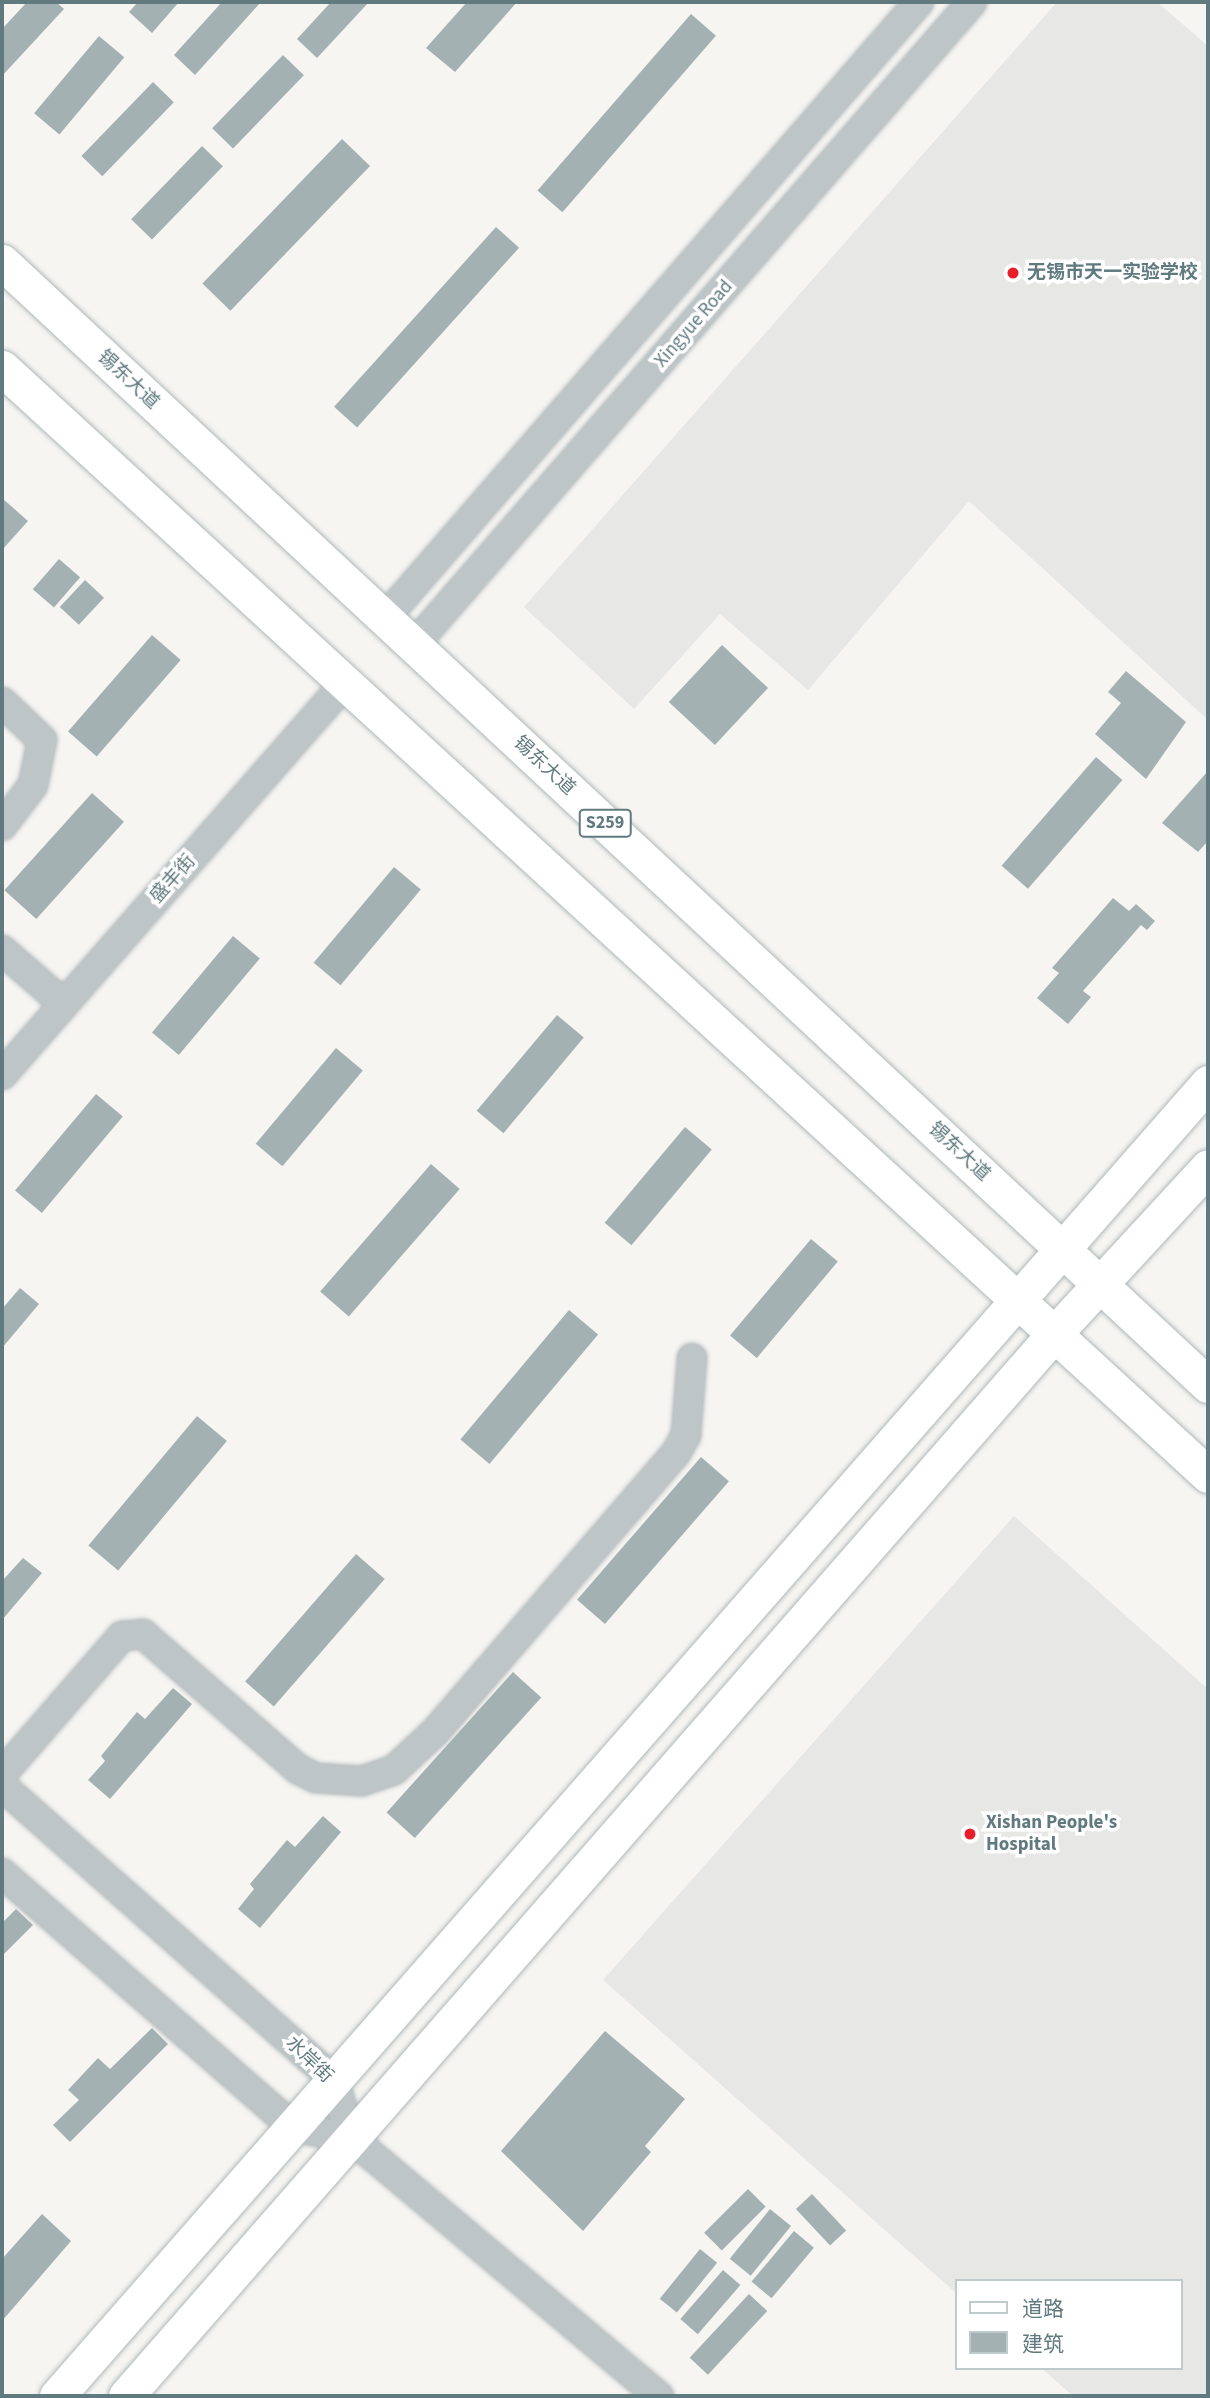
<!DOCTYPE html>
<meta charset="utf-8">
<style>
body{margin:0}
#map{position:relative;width:1210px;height:2398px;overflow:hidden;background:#f6f5f2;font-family:"Source Sans 3","Noto Sans SC",sans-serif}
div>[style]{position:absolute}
.built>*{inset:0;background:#e7e7e6}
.building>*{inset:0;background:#a3b1b3;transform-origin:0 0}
.roads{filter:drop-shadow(0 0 2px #b0b8ba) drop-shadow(0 0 2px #b0b8ba)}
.minor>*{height:28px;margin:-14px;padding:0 14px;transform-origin:14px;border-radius:14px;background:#bec5c7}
.major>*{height:35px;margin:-17.5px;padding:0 17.5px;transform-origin:17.5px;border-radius:17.5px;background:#fff}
.dots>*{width:19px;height:19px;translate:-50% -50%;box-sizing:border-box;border:4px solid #fff;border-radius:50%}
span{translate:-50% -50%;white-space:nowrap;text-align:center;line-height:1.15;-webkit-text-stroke:7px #fff;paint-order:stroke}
.shield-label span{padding:2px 5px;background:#fff;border:2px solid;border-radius:5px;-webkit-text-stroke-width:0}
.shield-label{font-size:18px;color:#607a7f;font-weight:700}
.poi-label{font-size:19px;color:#607a7f;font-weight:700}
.left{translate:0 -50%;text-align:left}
.street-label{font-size:19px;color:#607a7f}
.frame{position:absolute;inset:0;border:4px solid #607a7f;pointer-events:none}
.legend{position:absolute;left:955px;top:2279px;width:228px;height:91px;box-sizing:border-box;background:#fff;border:2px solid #bfcacc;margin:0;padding:9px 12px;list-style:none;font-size:21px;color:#607a7f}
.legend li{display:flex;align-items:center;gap:14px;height:35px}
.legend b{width:35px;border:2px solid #bfcacc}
</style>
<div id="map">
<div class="built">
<div style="clip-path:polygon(1057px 2px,1157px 2px,1208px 46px,1208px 720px,969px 501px,808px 690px,720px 614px,634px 709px,524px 607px)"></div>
<div style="clip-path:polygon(1014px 1516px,1208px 1689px,1208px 2396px,1073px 2396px,1041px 2368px,1180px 2368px,1180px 2281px,956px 2281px,956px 2293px,603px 1980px)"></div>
</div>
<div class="building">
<div style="clip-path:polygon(27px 2px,56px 2px,64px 9px,2px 76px,2px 29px)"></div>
<div style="clip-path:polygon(138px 2px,179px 2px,152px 33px,129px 12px)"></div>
<div style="clip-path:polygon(222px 2px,261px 2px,195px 75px,174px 55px)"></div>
<div style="clip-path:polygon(331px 2px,369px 2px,317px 58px,297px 39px)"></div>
<div style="clip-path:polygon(467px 2px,517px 2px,455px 72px,426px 48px)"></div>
<div style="left:691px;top:14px;width:33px;height:234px;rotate:41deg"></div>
<div style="left:99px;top:36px;width:33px;height:101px;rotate:40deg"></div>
<div style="left:283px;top:55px;width:29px;height:102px;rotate:44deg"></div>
<div style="left:153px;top:82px;width:29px;height:103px;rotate:44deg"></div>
<div style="left:342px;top:139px;width:39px;height:201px;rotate:44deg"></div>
<div style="left:202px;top:146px;width:29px;height:102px;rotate:44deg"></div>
<div style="left:496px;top:227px;width:31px;height:242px;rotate:42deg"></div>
<div style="clip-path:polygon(2px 498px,28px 521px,2px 550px)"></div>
<div style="left:59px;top:559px;width:28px;height:40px;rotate:41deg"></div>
<div style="left:85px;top:580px;width:26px;height:37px;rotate:43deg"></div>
<div style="left:152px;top:635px;width:38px;height:128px;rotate:41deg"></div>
<div style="left:722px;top:645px;width:63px;height:78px;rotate:43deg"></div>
<div style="clip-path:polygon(1126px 671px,1186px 722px,1146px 779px,1095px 734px,1121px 703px,1108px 692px)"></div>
<div style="left:1096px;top:757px;width:35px;height:144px;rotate:41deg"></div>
<div style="clip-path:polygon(1208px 771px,1208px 841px,1198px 852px,1162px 823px)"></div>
<div style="left:92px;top:793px;width:43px;height:131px;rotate:42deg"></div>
<div style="left:394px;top:867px;width:35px;height:125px;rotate:40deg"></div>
<div style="clip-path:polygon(1113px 898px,1129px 911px,1136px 904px,1155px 921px,1147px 930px,1141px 925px,1083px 991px,1091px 997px,1068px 1024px,1037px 998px,1059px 973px,1052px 968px)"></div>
<div style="left:233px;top:936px;width:35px;height:126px;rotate:40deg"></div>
<div style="left:557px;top:1015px;width:35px;height:125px;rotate:40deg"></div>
<div style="left:336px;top:1048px;width:35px;height:125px;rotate:40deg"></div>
<div style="left:96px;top:1094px;width:35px;height:126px;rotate:40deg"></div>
<div style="left:685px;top:1127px;width:35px;height:125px;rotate:40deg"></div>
<div style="left:431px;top:1164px;width:38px;height:169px;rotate:41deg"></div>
<div style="left:811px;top:1239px;width:35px;height:126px;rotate:40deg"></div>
<div style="clip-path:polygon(20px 1288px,39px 1304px,2px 1348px,2px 1309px)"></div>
<div style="left:569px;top:1310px;width:38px;height:169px;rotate:40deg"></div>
<div style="left:197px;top:1416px;width:39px;height:169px;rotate:40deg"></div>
<div style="left:701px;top:1457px;width:37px;height:189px;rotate:41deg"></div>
<div style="left:356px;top:1554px;width:38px;height:169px;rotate:41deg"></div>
<div style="clip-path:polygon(23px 1558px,42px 1573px,2px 1620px,2px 1581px)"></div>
<div style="left:513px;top:1672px;width:38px;height:189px;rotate:42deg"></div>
<div style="clip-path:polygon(173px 1688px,192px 1704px,110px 1799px,88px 1780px,105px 1761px,101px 1756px,137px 1712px,145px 1719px)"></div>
<div style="clip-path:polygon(323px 1816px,341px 1832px,260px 1928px,238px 1909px,254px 1889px,250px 1884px,287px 1840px,295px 1847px)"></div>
<div style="clip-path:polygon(16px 1909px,33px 1925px,2px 1956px,2px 1923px)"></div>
<div style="clip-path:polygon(152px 2028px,168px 2044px,70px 2142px,53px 2125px,79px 2100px,68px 2090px,98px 2058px,110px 2069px)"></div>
<div style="clip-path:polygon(605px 2031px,685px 2099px,645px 2146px,651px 2152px,583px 2231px,501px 2151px)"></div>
<div style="left:748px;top:2189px;width:25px;height:62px;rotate:45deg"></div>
<div style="left:812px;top:2194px;width:50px;height:22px;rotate:47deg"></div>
<div style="left:770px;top:2209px;width:27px;height:64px;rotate:39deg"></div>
<div style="clip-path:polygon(42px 2214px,71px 2241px,2px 2321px,2px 2259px)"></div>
<div style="left:794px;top:2231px;width:26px;height:66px;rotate:40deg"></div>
<div style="left:700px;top:2249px;width:22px;height:64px;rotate:39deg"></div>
<div style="left:723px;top:2270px;width:23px;height:65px;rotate:41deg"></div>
<div style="left:749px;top:2294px;width:25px;height:87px;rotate:43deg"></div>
</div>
<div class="roads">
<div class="minor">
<div style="left:385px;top:618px;width:815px;rotate:-49.08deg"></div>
<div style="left:414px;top:645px;width:851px;rotate:-49.05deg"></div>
<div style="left:2px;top:702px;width:55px;rotate:43.5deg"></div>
<div style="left:42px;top:740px;width:46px;rotate:101.3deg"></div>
<div style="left:33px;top:785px;width:51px;rotate:127.1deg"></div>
<div style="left:2px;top:950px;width:82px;rotate:41.1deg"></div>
<div style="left:2px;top:1075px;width:521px;rotate:-48.81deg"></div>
<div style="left:2px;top:1774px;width:183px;rotate:-49deg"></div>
<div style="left:122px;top:1636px;width:21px;rotate:-5deg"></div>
<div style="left:143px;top:1634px;width:206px;rotate:41.1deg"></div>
<div style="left:298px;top:1769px;width:20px;rotate:27deg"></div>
<div style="left:316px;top:1778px;width:46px;rotate:3.7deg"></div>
<div style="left:362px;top:1781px;width:34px;rotate:-19deg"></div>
<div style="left:394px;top:1770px;width:57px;rotate:-42.9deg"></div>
<div style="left:436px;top:1731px;width:367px;rotate:-49.2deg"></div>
<div style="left:676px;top:1453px;width:21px;rotate:-61deg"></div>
<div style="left:686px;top:1435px;width:77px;rotate:-85.5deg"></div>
<div style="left:2px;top:1786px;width:443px;rotate:41.5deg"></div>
<div style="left:334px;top:2080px;width:60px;rotate:73.7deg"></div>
<div style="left:2px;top:1873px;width:386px;rotate:41.1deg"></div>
<div style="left:293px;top:2127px;width:59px;rotate:10.7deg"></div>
<div style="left:351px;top:2138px;width:402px;rotate:40deg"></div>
</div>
<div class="major">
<div style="left:2px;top:262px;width:1648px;rotate:42.96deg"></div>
<div style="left:2px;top:368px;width:1637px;rotate:42.55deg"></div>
<div style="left:57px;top:2396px;width:1746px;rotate:-48.76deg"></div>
<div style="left:126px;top:2396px;width:1410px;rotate:-48.85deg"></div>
<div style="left:1054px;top:1334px;width:227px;rotate:-47.3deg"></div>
</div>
</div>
<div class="dots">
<div style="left:1013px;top:273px;background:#ea1e2a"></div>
<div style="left:970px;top:1834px;background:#ea1e2a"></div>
</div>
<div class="shield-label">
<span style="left:605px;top:823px">S259</span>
</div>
<div class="poi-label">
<span class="left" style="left:1027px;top:273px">无锡市天一实验学校</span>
<span class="left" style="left:986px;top:1834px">Xishan People's<br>Hospital</span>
</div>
<div class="street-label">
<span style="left:694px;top:324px;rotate:-49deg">Xingyue Road</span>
<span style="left:128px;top:380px;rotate:43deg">锡东大道</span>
<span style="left:544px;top:766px;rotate:43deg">锡东大道</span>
<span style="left:173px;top:879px;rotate:-49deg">盛丰街</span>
<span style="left:959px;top:1152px;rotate:43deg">锡东大道</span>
<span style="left:309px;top:2060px;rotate:44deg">水岸街</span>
</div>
<div class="frame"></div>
<ul class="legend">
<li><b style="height:9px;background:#fff"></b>道路</li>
<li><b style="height:19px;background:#a3b1b3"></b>建筑</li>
</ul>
</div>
